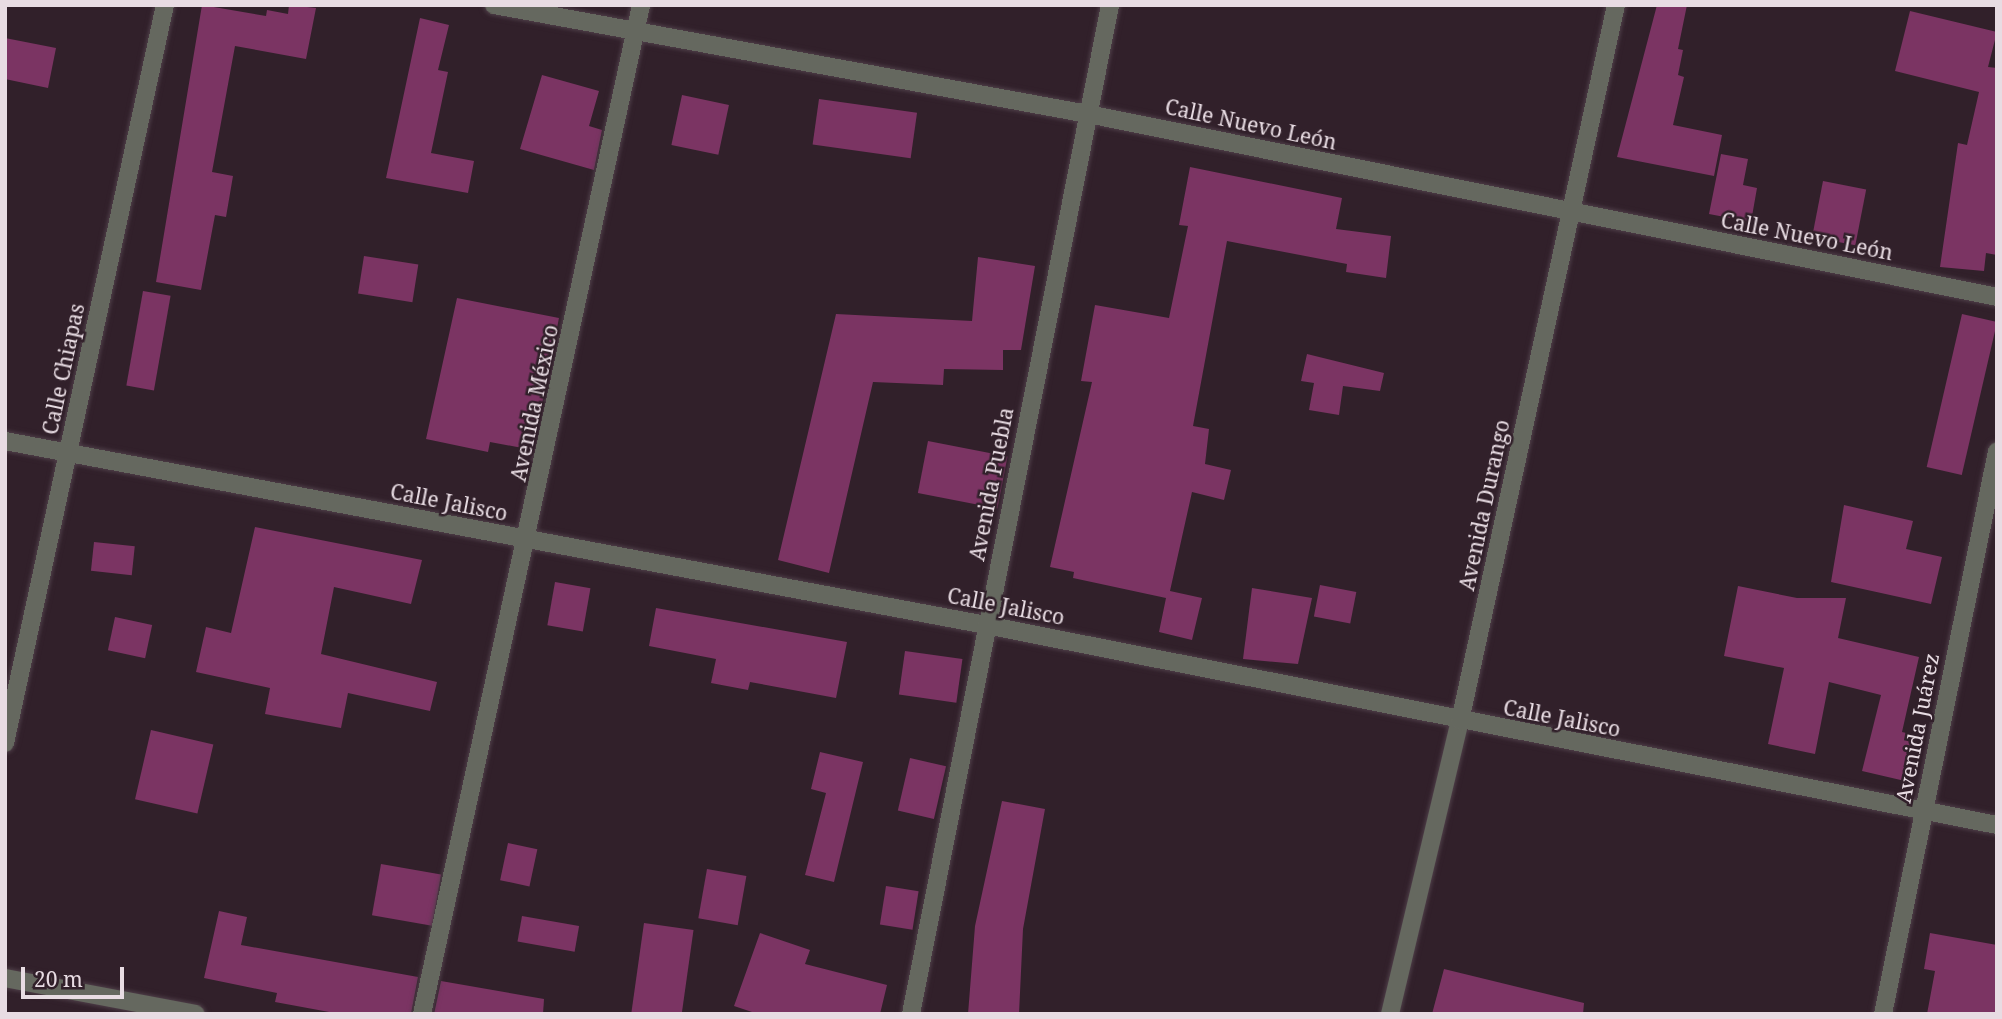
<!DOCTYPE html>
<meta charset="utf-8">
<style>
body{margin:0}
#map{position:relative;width:2002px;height:1019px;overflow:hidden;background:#31202a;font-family:"Noto Serif",serif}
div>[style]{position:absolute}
.building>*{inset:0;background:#7b3463;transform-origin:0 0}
.roads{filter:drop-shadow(0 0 2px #4e3e48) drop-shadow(0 0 2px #4e3e48)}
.street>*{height:18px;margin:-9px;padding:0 9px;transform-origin:9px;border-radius:9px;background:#65685f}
span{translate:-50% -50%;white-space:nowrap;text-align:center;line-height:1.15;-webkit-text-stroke:5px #31202a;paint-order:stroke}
.street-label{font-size:21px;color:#e8dce3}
.frame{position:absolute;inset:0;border:7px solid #e8dce3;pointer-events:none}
.scale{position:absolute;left:21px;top:967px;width:103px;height:32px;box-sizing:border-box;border:4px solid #e8dce3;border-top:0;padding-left:9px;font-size:21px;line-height:24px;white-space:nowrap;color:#e8dce3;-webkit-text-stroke:5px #31202a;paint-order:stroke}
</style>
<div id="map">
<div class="building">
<div style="clip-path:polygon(202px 5px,266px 16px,267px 10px,288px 14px,289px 5px,316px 8px,306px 59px,235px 46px,212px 172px,233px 176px,226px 217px,215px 215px,201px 290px,156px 282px)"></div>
<div style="clip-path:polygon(1657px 5px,1687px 5px,1678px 49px,1683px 50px,1678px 75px,1684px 77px,1673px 125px,1722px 135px,1714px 176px,1617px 157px)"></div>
<div style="clip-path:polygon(1910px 11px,1997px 32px,1988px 67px,1997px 68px,1997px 255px,1986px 253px,1984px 271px,1940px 267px,1958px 143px,1967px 145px,1979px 92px,1895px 71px)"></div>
<div style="clip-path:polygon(420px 18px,449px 25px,438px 70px,448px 72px,431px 153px,474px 161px,468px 193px,386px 178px)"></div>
<div style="clip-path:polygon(5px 38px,56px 48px,48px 88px,5px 79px)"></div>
<div style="clip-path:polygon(542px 75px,599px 91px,589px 126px,602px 130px,594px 170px,520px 149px)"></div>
<div style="left:682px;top:95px;width:48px;height:51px;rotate:12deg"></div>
<div style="left:819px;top:99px;width:99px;height:46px;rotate:8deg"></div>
<div style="clip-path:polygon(1721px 154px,1748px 159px,1743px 185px,1757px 188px,1751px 222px,1709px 214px)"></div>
<div style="clip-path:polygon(1190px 167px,1342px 198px,1336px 229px,1391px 236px,1386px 278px,1346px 272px,1347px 264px,1227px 241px,1193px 426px,1209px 429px,1205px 464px,1231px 470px,1224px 500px,1192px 492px,1170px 591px,1202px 598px,1192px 640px,1159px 632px,1166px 598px,1073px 578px,1074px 572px,1050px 567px,1092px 382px,1081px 381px,1095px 305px,1169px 318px,1188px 226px,1179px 225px)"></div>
<div style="left:1823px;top:181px;width:44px;height:57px;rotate:11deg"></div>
<div style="left:364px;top:256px;width:55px;height:38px;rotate:9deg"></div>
<div style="clip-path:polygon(978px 257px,1035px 266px,1021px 350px,1003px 350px,1003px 370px,944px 369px,943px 385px,873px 382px,829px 573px,778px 560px,836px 314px,972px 321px)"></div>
<div style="left:143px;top:291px;width:28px;height:96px;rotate:10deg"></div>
<div style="clip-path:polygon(457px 298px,559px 318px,533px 450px,490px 442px,488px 452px,426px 439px)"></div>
<div style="left:1962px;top:314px;width:36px;height:157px;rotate:13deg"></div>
<div style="clip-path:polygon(1307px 354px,1384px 373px,1380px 391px,1343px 386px,1339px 415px,1309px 410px,1314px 383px,1301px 381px)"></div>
<div style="left:928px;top:441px;width:81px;height:53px;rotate:11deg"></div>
<div style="clip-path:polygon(1844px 505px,1913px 521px,1906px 549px,1942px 557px,1931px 604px,1831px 582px)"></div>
<div style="clip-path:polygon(255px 527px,422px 560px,411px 604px,334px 587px,321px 654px,437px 682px,430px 711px,348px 693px,341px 728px,265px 714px,270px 688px,196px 672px,206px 627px,231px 633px)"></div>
<div style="left:94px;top:542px;width:41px;height:29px;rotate:6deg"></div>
<div style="left:555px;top:582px;width:36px;height:44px;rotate:10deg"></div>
<div style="left:1320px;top:585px;width:37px;height:32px;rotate:11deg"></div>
<div style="clip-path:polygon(1738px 586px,1797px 598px,1846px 598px,1838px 638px,1919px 657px,1902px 732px,1915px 735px,1905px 781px,1862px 771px,1881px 695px,1829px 682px,1815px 754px,1768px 744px,1784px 668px,1724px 656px)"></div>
<div style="clip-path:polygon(1252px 588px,1312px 598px,1298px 664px,1243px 659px)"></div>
<div style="clip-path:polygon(656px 608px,847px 642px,836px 698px,750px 682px,748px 690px,711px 683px,716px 659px,649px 646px)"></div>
<div style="left:115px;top:617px;width:38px;height:34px;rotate:12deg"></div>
<div style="left:905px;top:651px;width:58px;height:44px;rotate:8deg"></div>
<div style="left:151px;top:730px;width:64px;height:71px;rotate:13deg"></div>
<div style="clip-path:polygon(820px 752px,863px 762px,834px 882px,805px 875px,826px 793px,811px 789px)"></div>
<div style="left:910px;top:758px;width:37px;height:54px;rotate:13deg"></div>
<div style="clip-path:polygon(1002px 801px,1045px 809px,1023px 929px,1019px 1014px,968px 1014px,975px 926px)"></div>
<div style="left:508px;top:843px;width:30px;height:38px;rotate:12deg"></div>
<div style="left:381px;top:864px;width:61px;height:52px;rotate:10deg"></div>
<div style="left:707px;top:869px;width:40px;height:50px;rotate:10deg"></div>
<div style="left:886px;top:886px;width:33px;height:39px;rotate:9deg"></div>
<div style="clip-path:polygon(219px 911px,247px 917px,241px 945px,418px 977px,411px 1014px,340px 1014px,275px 1002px,277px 993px,204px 978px)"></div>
<div style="left:522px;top:916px;width:58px;height:26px;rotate:10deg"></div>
<div style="left:644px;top:923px;width:50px;height:92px;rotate:8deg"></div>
<div style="clip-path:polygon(760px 933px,810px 950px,805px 964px,887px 985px,880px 1014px,758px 1014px,734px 1006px)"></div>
<div style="clip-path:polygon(1930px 933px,1997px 945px,1997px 1014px,1927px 1014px,1935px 971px,1924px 969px)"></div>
<div style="clip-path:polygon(1444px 969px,1584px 1003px,1583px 1014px,1432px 1014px)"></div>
<div style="clip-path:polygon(441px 981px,544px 999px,543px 1014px,434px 1014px)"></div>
</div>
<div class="roads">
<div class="street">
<div style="left:494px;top:5px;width:604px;rotate:10.4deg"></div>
<div style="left:1088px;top:114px;width:927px;rotate:11.38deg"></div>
<div style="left:5px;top:441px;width:998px;rotate:10.62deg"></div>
<div style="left:986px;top:625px;width:1031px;rotate:11.19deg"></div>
<div style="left:5px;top:743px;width:755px;rotate:-77.77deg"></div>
<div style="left:5px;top:978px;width:194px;rotate:10.7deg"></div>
<div style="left:422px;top:1014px;width:1032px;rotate:-77.75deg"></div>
<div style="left:911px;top:1014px;width:1028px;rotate:-78.84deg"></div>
<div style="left:1390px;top:1014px;width:301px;rotate:-76.6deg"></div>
<div style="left:1460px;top:721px;width:733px;rotate:-77.71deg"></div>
<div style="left:1883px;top:1014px;width:574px;rotate:-78.55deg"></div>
</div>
</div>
<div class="street-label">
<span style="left:1251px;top:124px;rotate:12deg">Calle Nuevo León</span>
<span style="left:1807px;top:236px;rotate:11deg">Calle Nuevo León</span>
<span style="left:63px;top:369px;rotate:-78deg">Calle Chiapas</span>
<span style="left:534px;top:403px;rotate:-78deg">Avenida México</span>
<span style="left:991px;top:484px;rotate:-79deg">Avenida Puebla</span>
<span style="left:449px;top:502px;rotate:11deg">Calle Jalisco</span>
<span style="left:1484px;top:505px;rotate:-78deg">Avenida Durango</span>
<span style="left:1006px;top:606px;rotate:11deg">Calle Jalisco</span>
<span style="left:1562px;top:718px;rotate:11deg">Calle Jalisco</span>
<span style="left:1917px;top:728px;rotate:-79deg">Avenida Juárez</span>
</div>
<div class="frame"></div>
<div class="scale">20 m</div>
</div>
